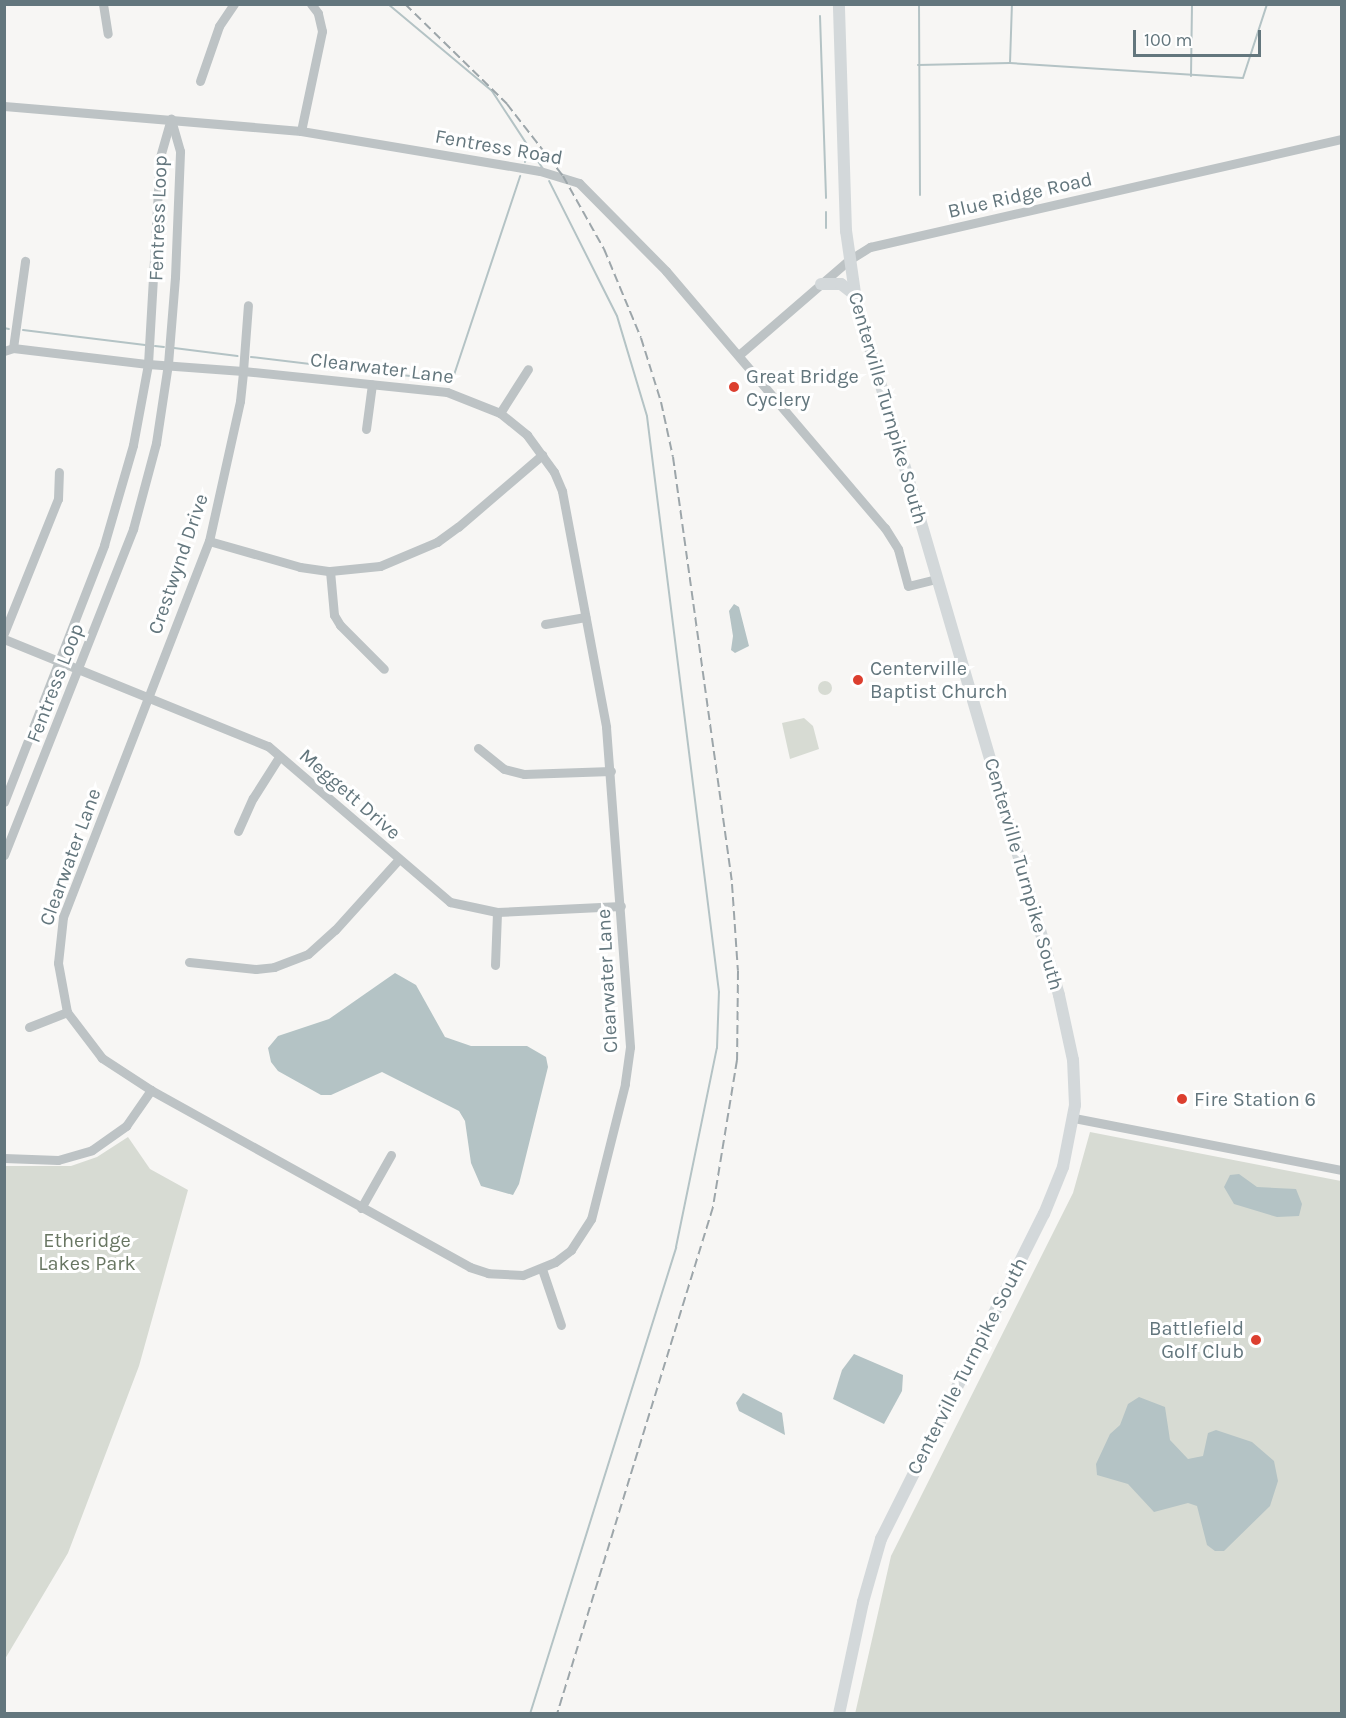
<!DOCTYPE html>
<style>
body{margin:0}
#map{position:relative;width:1346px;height:1718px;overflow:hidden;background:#f7f6f4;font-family:Karla,sans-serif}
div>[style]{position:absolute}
.green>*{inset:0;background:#d7dbd3}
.round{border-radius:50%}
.water>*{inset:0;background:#b4c3c5}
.stream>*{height:2px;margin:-1px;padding:0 1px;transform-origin:1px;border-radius:1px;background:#b4c3c5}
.minor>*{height:9px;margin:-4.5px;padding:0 4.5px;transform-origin:4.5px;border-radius:4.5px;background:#bdc3c5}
.major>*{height:12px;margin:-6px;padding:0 6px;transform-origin:6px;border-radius:6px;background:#d3d8da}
.rail>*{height:2px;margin-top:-1px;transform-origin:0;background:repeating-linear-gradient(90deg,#9da6aa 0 9px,transparent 0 13.5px)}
.dots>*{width:16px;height:16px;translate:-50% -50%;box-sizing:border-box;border:3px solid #fff;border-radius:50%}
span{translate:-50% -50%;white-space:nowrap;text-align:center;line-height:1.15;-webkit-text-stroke:6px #fff;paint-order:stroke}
.street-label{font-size:20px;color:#63767d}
.poi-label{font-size:20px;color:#63767d}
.left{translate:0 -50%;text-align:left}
.right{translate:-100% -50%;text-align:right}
.park-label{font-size:20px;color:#687662}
.frame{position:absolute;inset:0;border:6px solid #63767d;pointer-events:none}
.scale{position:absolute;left:1133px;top:30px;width:128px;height:27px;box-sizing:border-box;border:3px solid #63767d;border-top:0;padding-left:8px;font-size:18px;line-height:21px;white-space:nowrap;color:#63767d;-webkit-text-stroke:4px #fff;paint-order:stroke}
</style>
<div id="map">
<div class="green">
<div class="round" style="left:818px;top:681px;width:14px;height:14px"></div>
<div style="clip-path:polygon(804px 718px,813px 726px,819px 749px,790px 759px,782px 723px)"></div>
<div style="clip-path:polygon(1090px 1132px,1341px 1181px,1341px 1713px,855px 1714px,891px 1556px,1073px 1193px)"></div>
<div style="clip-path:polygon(128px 1137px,150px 1169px,188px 1190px,139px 1366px,68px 1553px,5px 1659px,5px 1166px,71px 1166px,97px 1157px)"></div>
</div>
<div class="water">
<div style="clip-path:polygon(734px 604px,739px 607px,749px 646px,735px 653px,731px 650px,733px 636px,729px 611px)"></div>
<div style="clip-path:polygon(395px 973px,416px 985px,445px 1037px,471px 1046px,527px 1046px,546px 1057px,548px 1067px,519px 1184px,513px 1195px,481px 1186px,471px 1163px,465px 1121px,459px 1111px,382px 1072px,331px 1095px,321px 1095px,278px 1071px,271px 1062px,268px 1048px,278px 1036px,329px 1019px)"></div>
<div style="clip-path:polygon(1239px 1174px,1257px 1187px,1296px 1189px,1302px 1204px,1299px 1216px,1277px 1217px,1234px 1204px,1224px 1187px,1230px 1175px)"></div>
<div style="clip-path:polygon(854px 1354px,903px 1375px,902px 1391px,884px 1424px,833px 1399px,842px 1370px)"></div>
<div style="clip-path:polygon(743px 1393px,782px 1413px,785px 1435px,739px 1411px,736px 1403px)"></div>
<div style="clip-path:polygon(1139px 1397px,1165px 1407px,1170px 1440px,1188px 1459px,1203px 1456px,1208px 1433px,1216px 1430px,1252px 1442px,1274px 1461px,1278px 1481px,1270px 1506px,1224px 1551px,1215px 1551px,1207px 1545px,1197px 1506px,1188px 1503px,1154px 1512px,1128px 1484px,1097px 1475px,1096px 1464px,1110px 1434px,1120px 1425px,1128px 1404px)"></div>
</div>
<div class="stream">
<div style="left:388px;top:4px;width:136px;rotate:39.9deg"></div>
<div style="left:492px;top:91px;width:93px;rotate:56.8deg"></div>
<div style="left:919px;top:4px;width:191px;rotate:89.7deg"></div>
<div style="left:820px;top:16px;width:182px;rotate:88.1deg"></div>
<div style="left:1010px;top:63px;width:59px;rotate:-88.1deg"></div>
<div style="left:918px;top:65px;width:92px;rotate:-1.2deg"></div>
<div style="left:1010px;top:63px;width:233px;rotate:3.7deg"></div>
<div style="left:1243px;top:78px;width:78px;rotate:-72deg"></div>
<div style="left:1191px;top:76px;width:72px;rotate:-89.2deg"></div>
<div style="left:525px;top:162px;width:14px;rotate:-73deg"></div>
<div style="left:826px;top:212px;width:16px;rotate:90deg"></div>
<div style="left:4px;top:328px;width:5px;rotate:11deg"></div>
<div style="left:23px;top:330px;width:123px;rotate:7deg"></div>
<div style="left:155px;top:346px;width:9px;rotate:6deg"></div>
<div style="left:174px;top:348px;width:64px;rotate:7.2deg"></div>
<div style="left:251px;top:357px;width:202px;rotate:6.8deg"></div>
<div style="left:452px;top:381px;width:216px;rotate:-71.6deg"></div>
<div style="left:530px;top:1714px;width:489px;rotate:-72.6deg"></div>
<div style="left:676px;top:1247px;width:203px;rotate:-78.4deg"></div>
<div style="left:717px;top:1048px;width:56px;rotate:-88deg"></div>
<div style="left:719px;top:992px;width:580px;rotate:-97.13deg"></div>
<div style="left:647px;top:416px;width:104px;rotate:-106.7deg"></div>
<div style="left:617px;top:316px;width:151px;rotate:-116.7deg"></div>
</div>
<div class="minor">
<div style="left:103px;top:4px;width:30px;rotate:81deg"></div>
<div style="left:200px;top:81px;width:58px;rotate:-70.9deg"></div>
<div style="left:219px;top:26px;width:27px;rotate:-56deg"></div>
<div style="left:4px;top:106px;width:298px;rotate:4.8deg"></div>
<div style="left:301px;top:131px;width:242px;rotate:9.5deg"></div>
<div style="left:540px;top:171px;width:41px;rotate:17.1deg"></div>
<div style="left:579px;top:183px;width:124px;rotate:45.3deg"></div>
<div style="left:666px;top:271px;width:338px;rotate:49.6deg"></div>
<div style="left:885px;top:528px;width:25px;rotate:58deg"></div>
<div style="left:898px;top:549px;width:38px;rotate:75deg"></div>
<div style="left:908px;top:586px;width:30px;rotate:-14deg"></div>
<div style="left:301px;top:131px;width:102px;rotate:-78.1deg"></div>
<div style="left:322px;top:31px;width:18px;rotate:-103deg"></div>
<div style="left:318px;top:13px;width:11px;rotate:-128deg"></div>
<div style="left:13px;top:348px;width:88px;rotate:-82.1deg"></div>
<div style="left:4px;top:351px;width:9px;rotate:-18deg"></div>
<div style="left:13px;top:348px;width:136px;rotate:6.8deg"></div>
<div style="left:148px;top:364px;width:95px;rotate:4.2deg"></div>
<div style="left:243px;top:371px;width:205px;rotate:5.9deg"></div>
<div style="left:447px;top:392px;width:57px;rotate:21.6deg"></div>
<div style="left:500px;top:413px;width:35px;rotate:39deg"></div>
<div style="left:527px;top:435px;width:46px;rotate:53.9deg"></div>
<div style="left:554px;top:472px;width:21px;rotate:67deg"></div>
<div style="left:562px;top:491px;width:240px;rotate:79.4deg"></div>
<div style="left:606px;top:727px;width:321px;rotate:85.7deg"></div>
<div style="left:630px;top:1047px;width:37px;rotate:98deg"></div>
<div style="left:625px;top:1084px;width:139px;rotate:104.1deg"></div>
<div style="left:591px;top:1219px;width:37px;rotate:123deg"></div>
<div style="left:571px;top:1250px;width:20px;rotate:143deg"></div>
<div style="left:555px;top:1262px;width:35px;rotate:158deg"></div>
<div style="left:523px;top:1275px;width:35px;rotate:-177deg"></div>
<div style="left:488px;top:1273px;width:19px;rotate:-162deg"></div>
<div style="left:470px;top:1267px;width:365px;rotate:-151deg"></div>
<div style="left:151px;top:1090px;width:59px;rotate:-146.9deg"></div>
<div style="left:102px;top:1058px;width:58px;rotate:-127.3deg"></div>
<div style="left:67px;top:1012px;width:50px;rotate:-100.4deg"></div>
<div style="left:58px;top:963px;width:46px;rotate:-83.8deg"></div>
<div style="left:63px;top:917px;width:403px;rotate:-68.8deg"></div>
<div style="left:209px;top:541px;width:143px;rotate:-77.5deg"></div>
<div style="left:240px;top:401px;width:30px;rotate:-84deg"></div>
<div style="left:243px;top:371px;width:66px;rotate:-85.7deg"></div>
<div style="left:740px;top:354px;width:144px;rotate:-40.8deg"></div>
<div style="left:849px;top:260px;width:25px;rotate:-32deg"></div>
<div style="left:870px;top:247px;width:484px;rotate:-12.9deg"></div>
<div style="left:500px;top:413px;width:52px;rotate:-57.5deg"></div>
<div style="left:366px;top:429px;width:45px;rotate:-82.4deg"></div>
<div style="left:209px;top:541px;width:95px;rotate:15.9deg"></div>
<div style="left:300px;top:567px;width:30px;rotate:8deg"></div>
<div style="left:330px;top:571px;width:50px;rotate:-5.7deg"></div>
<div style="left:380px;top:566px;width:62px;rotate:-22.8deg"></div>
<div style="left:437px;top:542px;width:26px;rotate:-36deg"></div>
<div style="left:458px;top:527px;width:111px;rotate:-40.6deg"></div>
<div style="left:330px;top:571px;width:44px;rotate:84.8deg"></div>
<div style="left:334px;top:615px;width:12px;rotate:59deg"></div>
<div style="left:340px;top:625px;width:62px;rotate:45deg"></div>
<div style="left:545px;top:624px;width:41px;rotate:-9.9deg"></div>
<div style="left:4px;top:633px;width:144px;rotate:-68.1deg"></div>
<div style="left:58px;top:499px;width:27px;rotate:-88deg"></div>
<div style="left:4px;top:639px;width:285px;rotate:22.1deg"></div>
<div style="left:268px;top:746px;width:240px;rotate:40.6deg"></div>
<div style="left:450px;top:902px;width:48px;rotate:12deg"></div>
<div style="left:497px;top:912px;width:124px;rotate:-2.8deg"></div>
<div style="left:478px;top:748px;width:33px;rotate:39deg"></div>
<div style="left:504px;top:769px;width:21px;rotate:14deg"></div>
<div style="left:524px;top:774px;width:87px;rotate:-2deg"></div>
<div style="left:4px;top:802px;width:276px;rotate:-68.7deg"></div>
<div style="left:104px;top:545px;width:104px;rotate:-73.8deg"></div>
<div style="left:133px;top:445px;width:82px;rotate:-79.5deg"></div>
<div style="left:148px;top:364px;width:207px;rotate:-86.7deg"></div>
<div style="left:160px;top:157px;width:40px;rotate:-74deg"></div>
<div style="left:238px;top:831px;width:36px;rotate:-66deg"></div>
<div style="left:253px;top:798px;width:49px;rotate:-57.6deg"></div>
<div style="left:4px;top:855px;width:351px;rotate:-68.4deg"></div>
<div style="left:133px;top:529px;width:89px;rotate:-75deg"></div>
<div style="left:156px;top:443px;width:80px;rotate:-81.4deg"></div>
<div style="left:168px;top:364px;width:87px;rotate:-85.4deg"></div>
<div style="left:175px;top:277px;width:126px;rotate:-87.7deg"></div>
<div style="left:180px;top:151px;width:33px;rotate:-106deg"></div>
<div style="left:189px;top:962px;width:67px;rotate:6deg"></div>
<div style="left:256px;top:969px;width:18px;rotate:-6deg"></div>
<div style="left:274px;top:967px;width:36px;rotate:-21deg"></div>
<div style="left:308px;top:954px;width:36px;rotate:-42deg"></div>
<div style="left:335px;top:930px;width:94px;rotate:-48deg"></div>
<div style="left:495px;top:965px;width:53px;rotate:-87.8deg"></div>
<div style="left:29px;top:1027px;width:41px;rotate:-21.5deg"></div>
<div style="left:1074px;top:1118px;width:273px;rotate:11deg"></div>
<div style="left:4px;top:1158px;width:54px;rotate:2.1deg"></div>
<div style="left:58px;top:1160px;width:35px;rotate:-16deg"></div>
<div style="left:92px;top:1150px;width:42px;rotate:-35.2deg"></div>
<div style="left:126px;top:1126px;width:44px;rotate:-55.2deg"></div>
<div style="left:361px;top:1208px;width:61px;rotate:-60.5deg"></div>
<div style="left:542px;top:1269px;width:59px;rotate:71.3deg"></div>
</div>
<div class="major">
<div style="left:821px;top:284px;width:20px"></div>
<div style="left:841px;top:284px;width:18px;rotate:38deg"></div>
<div style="left:839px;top:1714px;width:115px;rotate:-77.9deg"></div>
<div style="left:863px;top:1602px;width:66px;rotate:-74.1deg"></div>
<div style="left:881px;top:1539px;width:364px;rotate:-63.4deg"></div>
<div style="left:1044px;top:1214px;width:51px;rotate:-68deg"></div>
<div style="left:1063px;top:1167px;width:63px;rotate:-79deg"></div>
<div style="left:1075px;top:1105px;width:45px;rotate:-92.5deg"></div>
<div style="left:1073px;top:1060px;width:66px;rotate:-102.2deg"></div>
<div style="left:1059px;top:995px;width:724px;rotate:-106.28deg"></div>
<div style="left:856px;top:300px;width:70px;rotate:-98.2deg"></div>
<div style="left:846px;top:231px;width:227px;rotate:-91.8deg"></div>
</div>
<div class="rail">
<div style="left:405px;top:4px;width:143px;rotate:44.4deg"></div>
<div style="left:507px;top:104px;width:91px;rotate:52.1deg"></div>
<div style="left:563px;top:176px;width:84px;rotate:60.7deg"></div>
<div style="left:604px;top:249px;width:96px;rotate:67.4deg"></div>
<div style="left:641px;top:338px;width:67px;rotate:72.6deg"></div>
<div style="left:661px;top:402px;width:56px;rotate:77.7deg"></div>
<div style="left:673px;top:457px;width:431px;rotate:82.1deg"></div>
<div style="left:732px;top:884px;width:87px;rotate:86.1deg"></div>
<div style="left:738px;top:971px;width:89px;rotate:90.6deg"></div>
<div style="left:737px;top:1060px;width:149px;rotate:99.3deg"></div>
<div style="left:713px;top:1207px;width:530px;rotate:107.1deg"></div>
</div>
<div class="dots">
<div style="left:734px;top:387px;background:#dc3f2f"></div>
<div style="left:858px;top:680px;background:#dc3f2f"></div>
<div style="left:1182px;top:1099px;background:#dc3f2f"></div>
<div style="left:1256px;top:1340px;background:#dc3f2f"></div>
</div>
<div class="street-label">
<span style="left:499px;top:147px;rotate:10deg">Fentress Road</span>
<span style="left:1020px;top:195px;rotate:-13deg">Blue Ridge Road</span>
<span style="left:158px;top:218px;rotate:-88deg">Fentress Loop</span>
<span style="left:382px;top:368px;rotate:7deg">Clearwater Lane</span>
<span style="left:888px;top:408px;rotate:74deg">Centerville Turnpike South</span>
<span style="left:178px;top:564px;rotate:-71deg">Crestwynd Drive</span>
<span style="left:55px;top:683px;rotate:-69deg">Fentress Loop</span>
<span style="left:350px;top:794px;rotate:41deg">Meggett Drive</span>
<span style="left:70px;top:857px;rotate:-70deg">Clearwater Lane</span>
<span style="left:1024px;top:874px;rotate:74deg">Centerville Turnpike South</span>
<span style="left:607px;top:981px;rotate:-93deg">Clearwater Lane</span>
<span style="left:967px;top:1366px;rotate:-63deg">Centerville Turnpike South</span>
</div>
<div class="poi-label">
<span class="left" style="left:746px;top:388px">Great Bridge<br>Cyclery</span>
<span class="left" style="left:870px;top:680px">Centerville<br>Baptist Church</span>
<span class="left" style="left:1194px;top:1099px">Fire Station 6</span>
<span class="right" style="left:1244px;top:1340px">Battlefield<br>Golf Club</span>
</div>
<div class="park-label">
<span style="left:87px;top:1252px">Etheridge<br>Lakes Park</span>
</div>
<div class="frame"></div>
<div class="scale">100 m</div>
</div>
